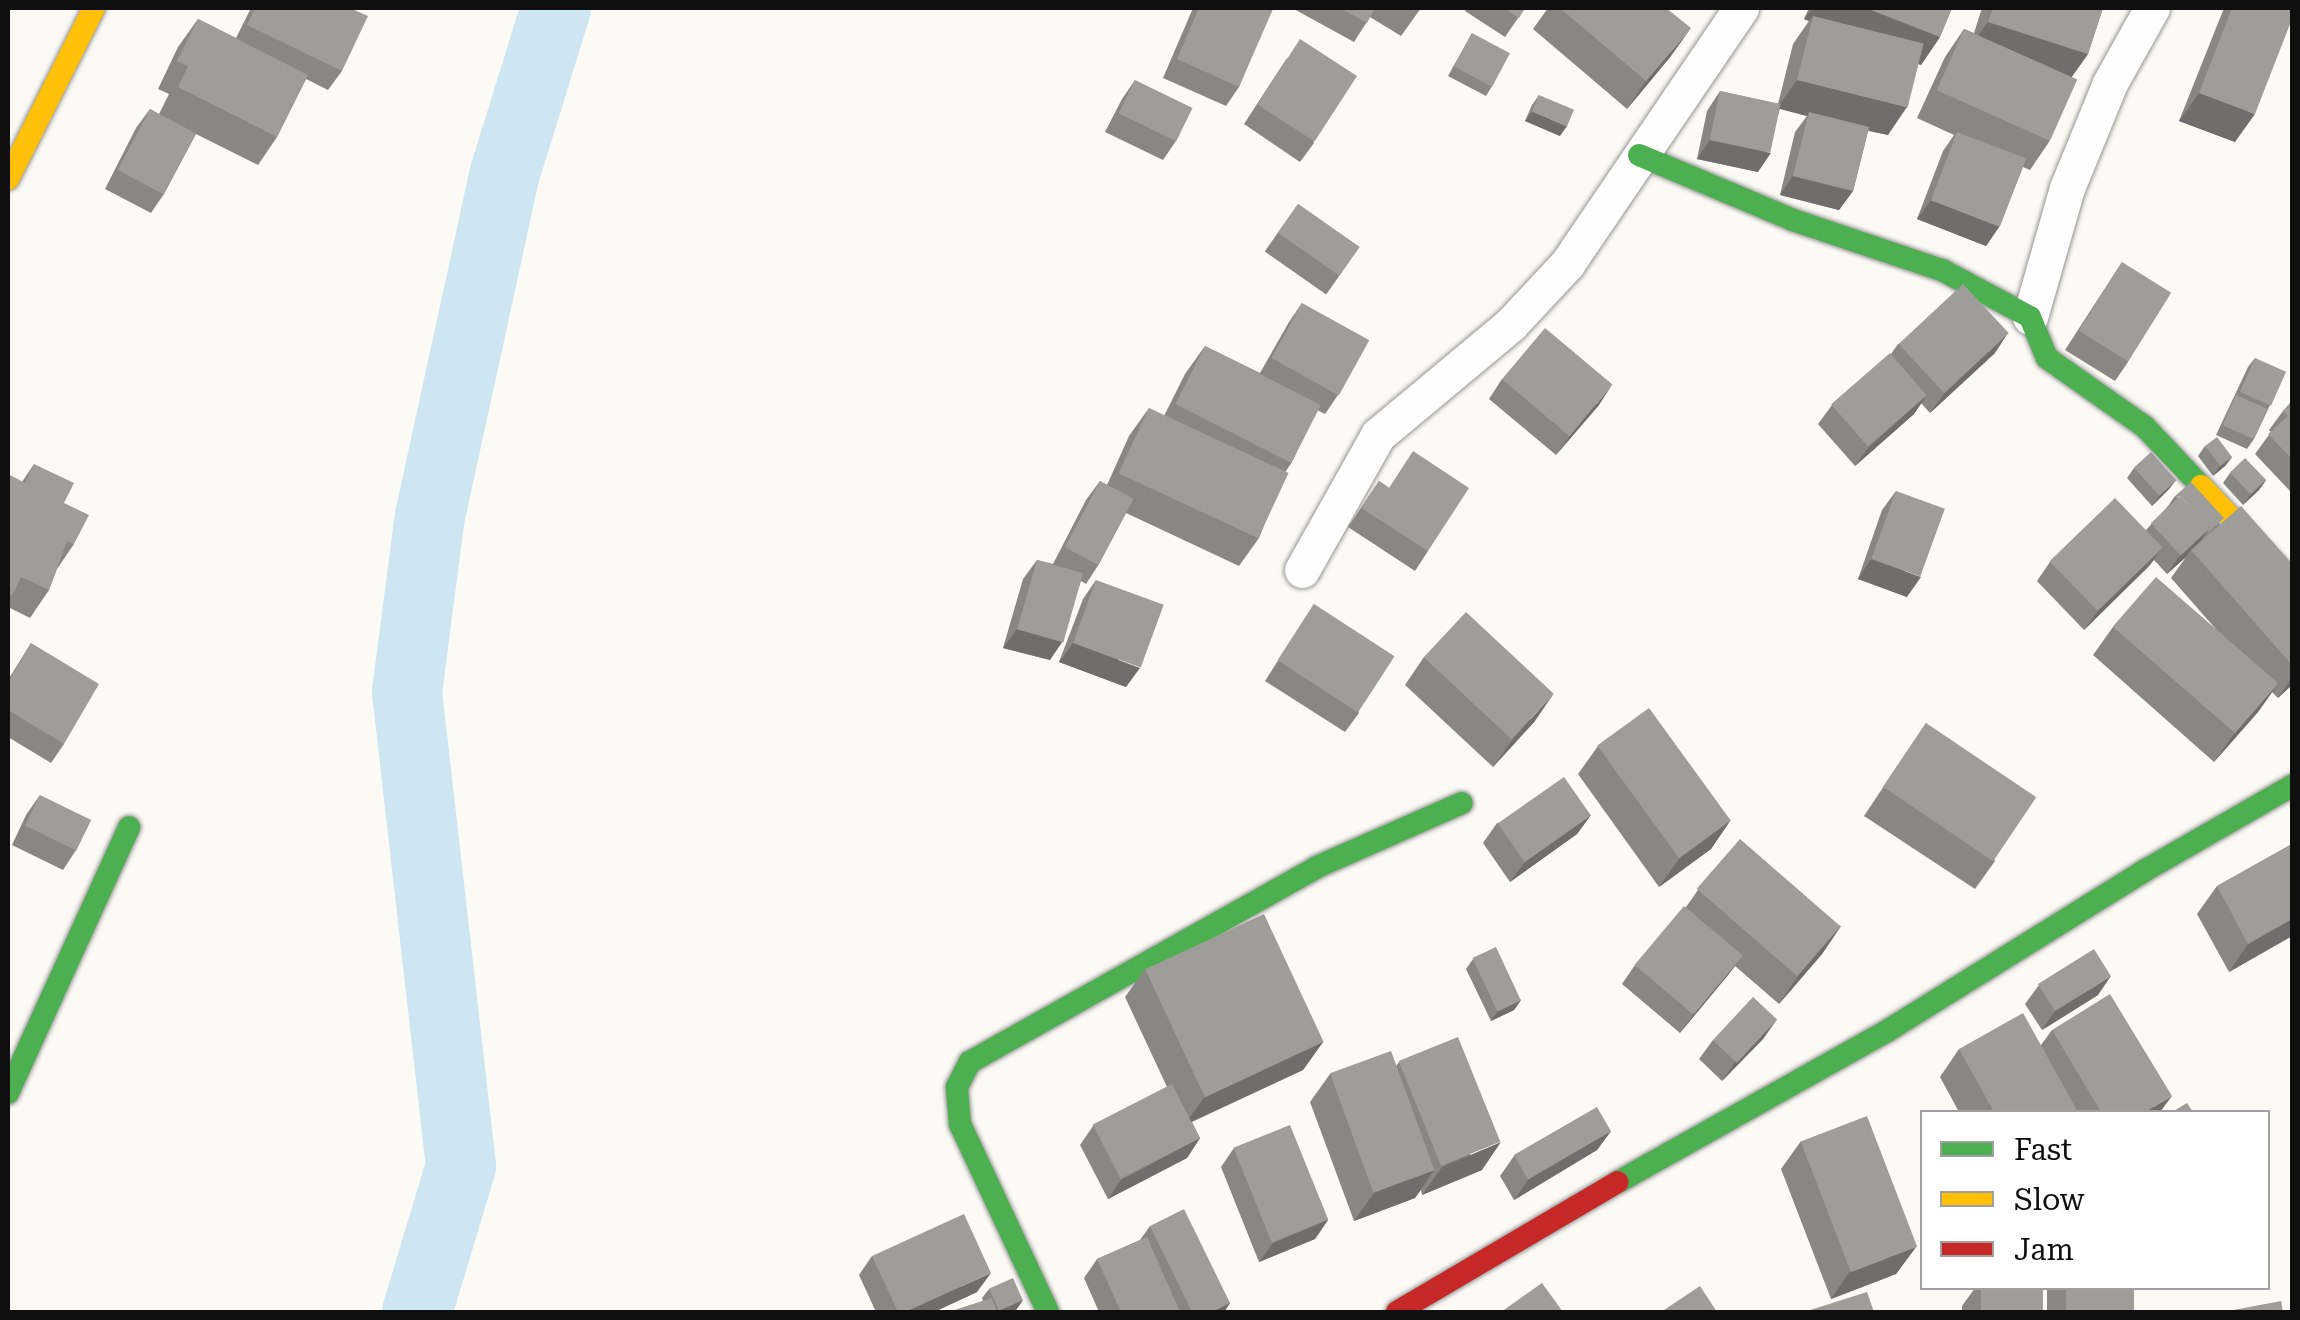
<!DOCTYPE html>
<style>
body{margin:0}
#map{position:relative;width:2300px;height:1320px;overflow:hidden;background:#fbfaf5;font-family:"Roboto Serif",serif}
div>[style]{position:absolute}
.river>*{height:70px;margin:-35px;padding:0 35px;transform-origin:35px;border-radius:35px;background:#cee6f2}
.roads{filter:drop-shadow(0 0 2px #959593) drop-shadow(0 0 2px #959593)}
.street>*{height:35px;margin:-17.5px;padding:0 17.5px;transform-origin:17.5px;border-radius:17.5px;background:#fefefe}
.fast>*{height:22px;margin:-11px;padding:0 11px;transform-origin:11px;border-radius:11px;background:#4caf50}
.slow>*{height:22px;margin:-11px;padding:0 11px;transform-origin:11px;border-radius:11px;background:#ffc107}
.jam>*{height:22px;margin:-11px;padding:0 11px;transform-origin:11px;border-radius:11px;background:#c62828}
.wall>*{inset:0;background:#898784;transform-origin:0 0}
.shaded-wall>*{inset:0;background:#6f6e6c}
.building>*{inset:0;background:#9f9d9a;transform-origin:0 0}
span{translate:-50% -50%;white-space:nowrap;text-align:center;line-height:1.15;-webkit-text-stroke:10px #fff;paint-order:stroke}
.frame{position:absolute;inset:0;border:10px solid #0f0f0f;pointer-events:none}
.legend{position:absolute;left:1920px;top:1110px;width:350px;height:180px;box-sizing:border-box;background:#fff;border:2px solid #9f9f9f;margin:0;padding:12px 18px;list-style:none;font-size:30px;color:#0f0f0f}
.legend li{display:flex;align-items:center;gap:20px;height:50px}
.legend b{width:50px;border:2px solid #9f9f9f}
</style>
<div id="map">
<div class="river">
<div style="left:417px;top:1312px;width:152px;rotate:-73.2deg"></div>
<div style="left:461px;top:1166px;width:477px;rotate:-96.5deg"></div>
<div style="left:407px;top:692px;width:177px;rotate:-82.6deg"></div>
<div style="left:430px;top:516px;width:348px;rotate:-77.7deg"></div>
<div style="left:504px;top:176px;width:176px;rotate:-72.8deg"></div>
</div>
<div class="roads">
<div class="street">
<div style="left:2030px;top:317px;width:134px;rotate:-74deg"></div>
<div style="left:2067px;top:188px;width:113px;rotate:-67.7deg"></div>
<div style="left:2110px;top:83px;width:86px;rotate:-60.8deg"></div>
<div style="left:1302px;top:570px;width:155px;rotate:-60.6deg"></div>
<div style="left:1378px;top:435px;width:173px;rotate:-39.8deg"></div>
<div style="left:1511px;top:324px;width:82px;rotate:-47deg"></div>
<div style="left:1567px;top:264px;width:310px;rotate:-55.8deg"></div>
</div>
<div class="fast">
<div style="left:1639px;top:155px;width:167px;rotate:22.9deg"></div>
<div style="left:1793px;top:220px;width:157px;rotate:18.6deg"></div>
<div style="left:1942px;top:270px;width:100px;rotate:28.1deg"></div>
<div style="left:2030px;top:317px;width:44px;rotate:67.5deg"></div>
<div style="left:2047px;top:358px;width:120px;rotate:35.1deg"></div>
<div style="left:2145px;top:427px;width:81px;rotate:46.5deg"></div>
<div style="left:8px;top:1093px;width:292px;rotate:-65.5deg"></div>
<div style="left:1618px;top:1182px;width:308px;rotate:-29.3deg"></div>
<div style="left:1887px;top:1031px;width:303px;rotate:-31.9deg"></div>
<div style="left:2144px;top:871px;width:171px;rotate:-29.9deg"></div>
<div style="left:1048px;top:1312px;width:208px;rotate:-115.1deg"></div>
<div style="left:960px;top:1124px;width:37px;rotate:-95deg"></div>
<div style="left:957px;top:1087px;width:28px;rotate:-63deg"></div>
<div style="left:970px;top:1062px;width:398px;rotate:-29.3deg"></div>
<div style="left:1317px;top:867px;width:158px;rotate:-23.8deg"></div>
</div>
<div class="slow">
<div style="left:8px;top:179px;width:191px;rotate:-63.3deg"></div>
<div style="left:2201px;top:486px;width:132px;rotate:46.5deg"></div>
</div>
<div class="jam">
<div style="left:1397px;top:1312px;width:256px;rotate:-30.5deg"></div>
</div>
</div>
<div class="wall">
<div style="clip-path:polygon(251px 8px,350px 8px,342px 71px,328px 90px,306px 79px,277px 137px,258px 165px,196px 134px,164px 194px,151px 213px,105px 189px,136px 128px,150px 109px,159px 114px,169px 94px,158px 89px,178px 47px,198px 19px,236px 38px)"></div>
<div style="clip-path:polygon(1193px 8px,1270px 8px,1239px 87px,1226px 106px,1163px 78px)"></div>
<div style="clip-path:polygon(1292px 8px,1421px 8px,1401px 36px,1370px 17px,1354px 42px)"></div>
<div style="clip-path:polygon(1467px 8px,1525px 8px,1505px 37px,1465px 11px)"></div>
<div style="clip-path:polygon(1548px 8px,1666px 8px,1671px 56px,1627px 109px,1533px 29px)"></div>
<div style="clip-path:polygon(1809px 8px,1952px 8px,1940px 37px,1921px 65px,1918px 64px,1888px 135px,1868px 131px,1853px 191px,1839px 210px,1780px 195px,1795px 132px,1807px 116px,1780px 109px,1758px 172px,1697px 159px,1707px 111px,1720px 91px,1778px 104px,1793px 44px,1809px 21px,1804px 19px)"></div>
<div style="clip-path:polygon(1982px 8px,2103px 8px,2088px 54px,2071px 78px,2049px 142px,2030px 170px,2023px 167px,1999px 227px,1986px 246px,1917px 219px,1943px 151px,1954px 135px,1917px 118px,1945px 57px,1964px 29px,1974px 33px)"></div>
<div style="clip-path:polygon(2224px 8px,2292px 8px,2235px 142px,2179px 121px)"></div>
<div style="clip-path:polygon(1472px 33px,1492px 86px,1486px 96px,1448px 76px)"></div>
<div style="clip-path:polygon(1287px 58px,1314px 143px,1300px 162px,1244px 124px)"></div>
<div style="clip-path:polygon(1135px 80px,1176px 141px,1163px 160px,1105px 132px,1122px 99px)"></div>
<div style="clip-path:polygon(1539px 95px,1560px 136px,1525px 121px,1532px 105px)"></div>
<div style="left:1298px;top:204px;width:75px;height:58px;rotate:35deg"></div>
<div style="clip-path:polygon(2122px 262px,2128px 362px,2115px 381px,2065px 350px)"></div>
<div style="clip-path:polygon(1302px 303px,1338px 395px,1325px 414px,1317px 410px,1292px 462px,1286px 471px,1259px 538px,1239px 566px,1126px 513px,1099px 564px,1086px 584px,1081px 581px,1050px 660px,1003px 648px,1023px 579px,1037px 560px,1053px 564px,1086px 500px,1100px 481px,1107px 485px,1129px 436px,1149px 408px,1164px 416px,1185px 374px,1205px 346px,1260px 373px,1289px 322px)"></div>
<div style="clip-path:polygon(1898px 344px,1995px 353px,1930px 413px,1921px 403px,1914px 414px,1855px 466px,1818px 424px,1832px 405px,1891px 354px)"></div>
<div style="clip-path:polygon(2255px 358px,2270px 405px,2254px 439px,2247px 449px,2216px 435px,2248px 367px)"></div>
<div style="clip-path:polygon(1502px 379px,1599px 405px,1556px 455px,1489px 399px)"></div>
<div style="clip-path:polygon(2292px 401px,2292px 489px,2290px 491px,2255px 454px,2271px 432px,2269px 430px,2283px 411px)"></div>
<div style="clip-path:polygon(2205px 446px,2232px 457px,2225px 466px,2213px 476px,2198px 456px)"></div>
<div style="clip-path:polygon(34px 464px,64px 503px,74px 544px,57px 569px,49px 590px,30px 618px,8px 607px,8px 474px,22px 482px)"></div>
<div style="clip-path:polygon(2134px 468px,2176px 480px,2169px 489px,2152px 506px,2127px 478px)"></div>
<div style="clip-path:polygon(2230px 473px,2266px 480px,2259px 490px,2243px 505px,2223px 483px)"></div>
<div style="clip-path:polygon(1379px 481px,1388px 487px,1428px 551px,1415px 571px,1348px 527px)"></div>
<div style="clip-path:polygon(1896px 491px,1907px 597px,1858px 579px,1882px 510px)"></div>
<div style="clip-path:polygon(2175px 496px,2220px 524px,2292px 564px,2292px 685px,2278px 698px,2272px 692px,2258px 712px,2214px 762px,2093px 655px,2113px 627px,2221px 635px,2171px 578px,2186px 557px,2167px 574px,2154px 560px,2149px 566px,2084px 630px,2037px 581px,2050px 562px,2146px 530px,2168px 506px)"></div>
<div style="clip-path:polygon(1096px 580px,1126px 687px,1059px 662px,1083px 599px)"></div>
<div style="clip-path:polygon(1314px 604px,1359px 713px,1345px 732px,1265px 681px)"></div>
<div style="clip-path:polygon(31px 643px,64px 744px,51px 763px,8px 737px,8px 680px)"></div>
<div style="clip-path:polygon(1424px 657px,1535px 721px,1493px 767px,1405px 685px)"></div>
<div style="clip-path:polygon(1926px 723px,1995px 861px,1975px 889px,1864px 816px)"></div>
<div style="clip-path:polygon(1598px 746px,1730px 821px,1711px 849px,1659px 887px,1578px 774px)"></div>
<div style="clip-path:polygon(40px 795px,76px 850px,63px 870px,12px 845px,26px 815px)"></div>
<div style="clip-path:polygon(1591px 815px,1577px 834px,1510px 882px,1483px 843px,1497px 823px)"></div>
<div style="clip-path:polygon(2292px 844px,2292px 936px,2229px 972px,2197px 914px,2217px 886px)"></div>
<div style="clip-path:polygon(1698px 890px,1841px 926px,1822px 954px,1779px 1004px,1735px 966px,1680px 1033px,1622px 984px,1635px 965px,1686px 907px)"></div>
<div style="clip-path:polygon(1473px 959px,1521px 1000px,1514px 1010px,1491px 1021px,1466px 969px)"></div>
<div style="clip-path:polygon(1145px 969px,1323px 1042px,1303px 1070px,1192px 1122px,1200px 1138px,1187px 1158px,1108px 1199px,1080px 1145px,1093px 1126px,1167px 1087px,1125px 997px)"></div>
<div style="clip-path:polygon(2039px 985px,2098px 995px,2042px 1030px,2025px 1004px)"></div>
<div style="clip-path:polygon(1777px 1019px,1763px 1039px,1722px 1081px,1699px 1059px,1713px 1040px)"></div>
<div style="clip-path:polygon(2052px 1030px,2160px 1112px,1959px 1112px,1940px 1077px,1959px 1049px,2041px 1045px)"></div>
<div style="clip-path:polygon(1399px 1062px,1482px 1170px,1422px 1195px,1421px 1190px,1415px 1198px,1354px 1221px,1310px 1102px,1330px 1074px,1396px 1066px)"></div>
<div style="clip-path:polygon(1611px 1131px,1597px 1150px,1514px 1200px,1500px 1176px,1514px 1156px)"></div>
<div style="clip-path:polygon(1801px 1141px,1916px 1247px,1896px 1274px,1831px 1299px,1781px 1169px)"></div>
<div style="clip-path:polygon(1234px 1148px,1328px 1220px,1315px 1239px,1259px 1262px,1221px 1167px)"></div>
<div style="clip-path:polygon(1150px 1226px,1230px 1303px,1224px 1312px,1099px 1312px,1084px 1278px,1097px 1259px,1140px 1240px)"></div>
<div style="clip-path:polygon(872px 1256px,977px 1292px,934px 1312px,876px 1312px,859px 1275px)"></div>
<div style="clip-path:polygon(1975px 1288px,2043px 1288px,2041px 1312px,1962px 1312px,1962px 1306px)"></div>
<div style="left:2047px;top:1288px;width:87px;height:24px"></div>
<div style="clip-path:polygon(989px 1289px,1023px 1300px,1016px 1310px,1010px 1312px,949px 1312px,983px 1301px,982px 1298px)"></div>
</div>
<div class="shaded-wall">
<div style="clip-path:polygon(1813px 8px,1866px 8px,1940px 37px,1921px 65px,1811px 22px,1813px 16px,1809px 21px,1804px 19px)"></div>
<div style="clip-path:polygon(1988px 22px,2088px 54px,2068px 82px,1968px 50px)"></div>
<div style="clip-path:polygon(1691px 28px,1671px 56px,1627px 109px,1646px 81px)"></div>
<div style="clip-path:polygon(1797px 80px,1907px 107px,1888px 135px,1808px 116px,1809px 112px,1807px 116px,1777px 108px)"></div>
<div style="clip-path:polygon(2199px 93px,2255px 114px,2235px 142px,2179px 121px)"></div>
<div style="clip-path:polygon(1532px 112px,1567px 126px,1560px 136px,1525px 121px)"></div>
<div style="clip-path:polygon(1710px 140px,1771px 153px,1758px 172px,1697px 159px)"></div>
<div style="clip-path:polygon(1793px 176px,1853px 191px,1839px 210px,1780px 195px)"></div>
<div style="clip-path:polygon(1931px 200px,1999px 227px,1986px 246px,1917px 219px)"></div>
<div style="clip-path:polygon(2008px 333px,1995px 353px,1930px 413px,1944px 394px)"></div>
<div style="clip-path:polygon(1612px 385px,1599px 405px,1556px 455px,1570px 436px)"></div>
<div style="clip-path:polygon(1927px 395px,1914px 414px,1855px 466px,1869px 447px)"></div>
<div style="clip-path:polygon(2232px 457px,2225px 466px,2213px 476px,2220px 466px)"></div>
<div style="clip-path:polygon(2176px 480px,2169px 489px,2152px 506px,2159px 496px)"></div>
<div style="clip-path:polygon(2266px 480px,2259px 490px,2243px 505px,2250px 495px)"></div>
<div style="clip-path:polygon(2210px 528px,2196px 547px,2191px 550px,2186px 557px,2167px 574px,2180px 555px)"></div>
<div style="clip-path:polygon(2163px 547px,2149px 566px,2084px 630px,2098px 611px)"></div>
<div style="clip-path:polygon(1871px 559px,1921px 577px,1907px 597px,1858px 579px)"></div>
<div style="clip-path:polygon(1017px 629px,1063px 641px,1050px 660px,1003px 648px)"></div>
<div style="clip-path:polygon(1073px 643px,1140px 668px,1126px 687px,1059px 662px)"></div>
<div style="clip-path:polygon(2292px 677px,2292px 685px,2278px 698px)"></div>
<div style="clip-path:polygon(2278px 684px,2258px 712px,2214px 762px,2234px 734px)"></div>
<div style="clip-path:polygon(1554px 693px,1535px 721px,1493px 767px,1513px 739px)"></div>
<div style="clip-path:polygon(1591px 815px,1577px 834px,1510px 882px,1524px 863px)"></div>
<div style="clip-path:polygon(1730px 821px,1711px 849px,1659px 887px,1679px 859px)"></div>
<div style="clip-path:polygon(2292px 919px,2292px 936px,2229px 972px,2248px 944px)"></div>
<div style="clip-path:polygon(1841px 926px,1822px 954px,1779px 1004px,1798px 976px)"></div>
<div style="clip-path:polygon(1743px 955px,1729px 974px,1680px 1033px,1694px 1014px)"></div>
<div style="clip-path:polygon(2111px 976px,2098px 995px,2042px 1030px,2055px 1011px)"></div>
<div style="clip-path:polygon(1521px 1000px,1514px 1010px,1491px 1021px,1498px 1011px)"></div>
<div style="clip-path:polygon(1777px 1019px,1763px 1039px,1722px 1081px,1736px 1061px)"></div>
<div style="clip-path:polygon(1323px 1042px,1303px 1070px,1184px 1125px,1204px 1098px)"></div>
<div style="clip-path:polygon(2172px 1096px,2160px 1112px,2145px 1112px)"></div>
<div style="clip-path:polygon(1611px 1131px,1597px 1150px,1514px 1200px,1528px 1180px)"></div>
<div style="clip-path:polygon(1200px 1138px,1187px 1158px,1108px 1199px,1121px 1180px)"></div>
<div style="clip-path:polygon(1501px 1142px,1482px 1170px,1422px 1195px,1442px 1167px)"></div>
<div style="clip-path:polygon(1434px 1170px,1415px 1198px,1354px 1221px,1374px 1193px)"></div>
<div style="clip-path:polygon(1328px 1220px,1315px 1239px,1259px 1262px,1273px 1243px)"></div>
<div style="clip-path:polygon(1916px 1247px,1896px 1274px,1831px 1299px,1850px 1271px)"></div>
<div style="clip-path:polygon(991px 1273px,977px 1292px,934px 1312px,905px 1312px)"></div>
<div style="clip-path:polygon(1023px 1300px,1016px 1310px,1010px 1312px,998px 1312px)"></div>
<div style="clip-path:polygon(1230px 1303px,1224px 1312px,1212px 1312px)"></div>
</div>
<div class="building">
<div style="clip-path:polygon(255px 8px,350px 8px,368px 16px,342px 71px,247px 25px)"></div>
<div style="clip-path:polygon(1199px 8px,1270px 8px,1273px 9px,1239px 87px,1177px 59px)"></div>
<div style="clip-path:polygon(1340px 8px,1375px 8px,1367px 23px)"></div>
<div style="clip-path:polygon(1503px 8px,1525px 8px,1519px 18px)"></div>
<div style="clip-path:polygon(1560px 8px,1666px 8px,1691px 28px,1646px 81px)"></div>
<div style="clip-path:polygon(1866px 8px,1952px 8px,1940px 37px)"></div>
<div style="clip-path:polygon(1993px 8px,2103px 8px,2088px 54px,1988px 22px)"></div>
<div style="clip-path:polygon(2232px 8px,2292px 8px,2292px 19px,2255px 114px,2199px 93px)"></div>
<div style="left:1813px;top:16px;width:114px;height:66px;rotate:14deg"></div>
<div style="clip-path:polygon(198px 19px,308px 75px,277px 137px,178px 87px,188px 66px,177px 61px)"></div>
<div style="left:1964px;top:29px;width:124px;height:67px;rotate:24deg"></div>
<div style="left:1472px;top:33px;width:43px;height:38px;rotate:28deg"></div>
<div style="left:1300px;top:39px;width:68px;height:78px;rotate:33deg"></div>
<div style="left:1135px;top:80px;width:64px;height:37px;rotate:26deg"></div>
<div style="left:1720px;top:91px;width:62px;height:50px;rotate:12deg"></div>
<div style="left:1539px;top:95px;width:38px;height:18px;rotate:23deg"></div>
<div style="left:150px;top:109px;width:52px;height:69px;rotate:28deg"></div>
<div style="left:1809px;top:112px;width:62px;height:66px;rotate:14deg"></div>
<div style="left:1957px;top:132px;width:74px;height:73px;rotate:21deg"></div>
<div style="left:1298px;top:204px;width:75px;height:35px;rotate:35deg"></div>
<div style="left:2122px;top:262px;width:58px;height:81px;rotate:32deg"></div>
<div style="left:1963px;top:284px;width:67px;height:88px;rotate:47deg"></div>
<div style="left:1302px;top:303px;width:77px;height:63px;rotate:29deg"></div>
<div style="left:1545px;top:328px;width:88px;height:67px;rotate:40deg"></div>
<div style="left:1205px;top:346px;width:130px;height:65px;rotate:27deg"></div>
<div style="left:1890px;top:353px;width:56px;height:78px;rotate:49deg"></div>
<div style="left:2255px;top:358px;width:34px;height:37px;rotate:24deg"></div>
<div style="left:2236px;top:395px;width:34px;height:33px;rotate:24deg"></div>
<div style="clip-path:polygon(2292px 401px,2292px 459px,2268px 434px,2288px 416px,2283px 411px)"></div>
<div style="left:1149px;top:408px;width:154px;height:72px;rotate:25deg"></div>
<div style="left:2217px;top:437px;width:25px;height:15px;rotate:53deg"></div>
<div style="clip-path:polygon(1413px 451px,1469px 488px,1428px 551px,1361px 508px,1379px 481px,1389px 488px)"></div>
<div style="left:2151px;top:452px;width:38px;height:23px;rotate:48deg"></div>
<div style="left:2245px;top:458px;width:30px;height:21px;rotate:46deg"></div>
<div style="clip-path:polygon(34px 464px,74px 483px,64px 503px,89px 515px,74px 544px,67px 541px,49px 590px,21px 577px,12px 596px,8px 594px,8px 474px,25px 483px)"></div>
<div style="left:1100px;top:481px;width:38px;height:75px;rotate:28deg"></div>
<div style="clip-path:polygon(2191px 482px,2224px 518px,2209px 532px,2207px 531px,2210px 528px,2180px 496px,2177px 498px,2175px 496px)"></div>
<div style="left:1896px;top:491px;width:52px;height:72px;rotate:20deg"></div>
<div style="left:2180px;top:496px;width:44px;height:40px;rotate:47deg"></div>
<div style="left:2115px;top:498px;width:69px;height:91px;rotate:46deg"></div>
<div style="clip-path:polygon(2241px 506px,2292px 564px,2292px 665px,2191px 550px)"></div>
<div style="left:1037px;top:560px;width:48px;height:72px;rotate:16deg"></div>
<div style="left:2156px;top:577px;width:162px;height:66px;rotate:41deg"></div>
<div style="left:1096px;top:580px;width:72px;height:67px;rotate:20deg"></div>
<div style="left:1314px;top:604px;width:96px;height:67px;rotate:33deg"></div>
<div style="left:1466px;top:612px;width:120px;height:62px;rotate:43deg"></div>
<div style="clip-path:polygon(31px 643px,99px 684px,64px 744px,8px 710px,8px 683px)"></div>
<div style="left:1649px;top:708px;width:139px;height:64px;rotate:54deg"></div>
<div style="left:1926px;top:723px;width:133px;height:77px;rotate:34deg"></div>
<div style="left:1564px;top:777px;width:47px;height:81px;rotate:55deg"></div>
<div style="left:40px;top:795px;width:57px;height:34px;rotate:26deg"></div>
<div style="left:1740px;top:839px;width:133px;height:66px;rotate:41deg"></div>
<div style="clip-path:polygon(2292px 844px,2292px 919px,2248px 944px,2217px 886px)"></div>
<div style="left:1684px;top:906px;width:77px;height:77px;rotate:40deg"></div>
<div style="left:1264px;top:914px;width:141px;height:131px;rotate:65deg"></div>
<div style="left:1496px;top:947px;width:59px;height:26px;rotate:65deg"></div>
<div style="left:2094px;top:949px;width:32px;height:66px;rotate:58deg"></div>
<div style="clip-path:polygon(2110px 994px,2172px 1096px,2145px 1112px,2101px 1112px,2052px 1030px)"></div>
<div style="left:1753px;top:997px;width:33px;height:59px;rotate:43deg"></div>
<div style="clip-path:polygon(2023px 1013px,2078px 1112px,1994px 1112px,1959px 1049px)"></div>
<div style="left:1458px;top:1037px;width:113px;height:64px;rotate:68deg"></div>
<div style="left:1391px;top:1051px;width:127px;height:65px;rotate:70deg"></div>
<div style="left:1172px;top:1084px;width:61px;height:89px;rotate:63deg"></div>
<div style="clip-path:polygon(2187px 1103px,2193px 1112px,2172px 1112px)"></div>
<div style="left:1597px;top:1107px;width:28px;height:96px;rotate:60deg"></div>
<div style="left:1867px;top:1116px;width:140px;height:71px;rotate:69deg"></div>
<div style="left:1290px;top:1125px;width:102px;height:61px;rotate:68deg"></div>
<div style="clip-path:polygon(1184px 1209px,1230px 1303px,1212px 1312px,1192px 1312px,1150px 1226px)"></div>
<div style="clip-path:polygon(964px 1214px,991px 1273px,905px 1312px,898px 1312px,872px 1256px)"></div>
<div style="clip-path:polygon(1147px 1237px,1180px 1312px,1121px 1312px,1097px 1259px)"></div>
<div style="left:1013px;top:1278px;width:24px;height:26px;rotate:66deg"></div>
<div style="clip-path:polygon(1542px 1283px,1563px 1312px,1501px 1312px)"></div>
<div style="clip-path:polygon(1700px 1286px,1717px 1312px,1661px 1312px)"></div>
<div style="left:1981px;top:1288px;width:62px;height:24px"></div>
<div style="left:2066px;top:1288px;width:68px;height:24px"></div>
<div style="clip-path:polygon(1867px 1292px,1874px 1312px,1804px 1312px)"></div>
<div style="clip-path:polygon(992px 1298px,997px 1312px,949px 1312px)"></div>
<div style="clip-path:polygon(2281px 1301px,2283px 1312px,2223px 1312px)"></div>
</div>
<div class="frame"></div>
<ul class="legend">
<li><b style="height:12px;background:#4caf50"></b>Fast</li>
<li><b style="height:12px;background:#ffc107"></b>Slow</li>
<li><b style="height:12px;background:#c62828"></b>Jam</li>
</ul>
</div>
